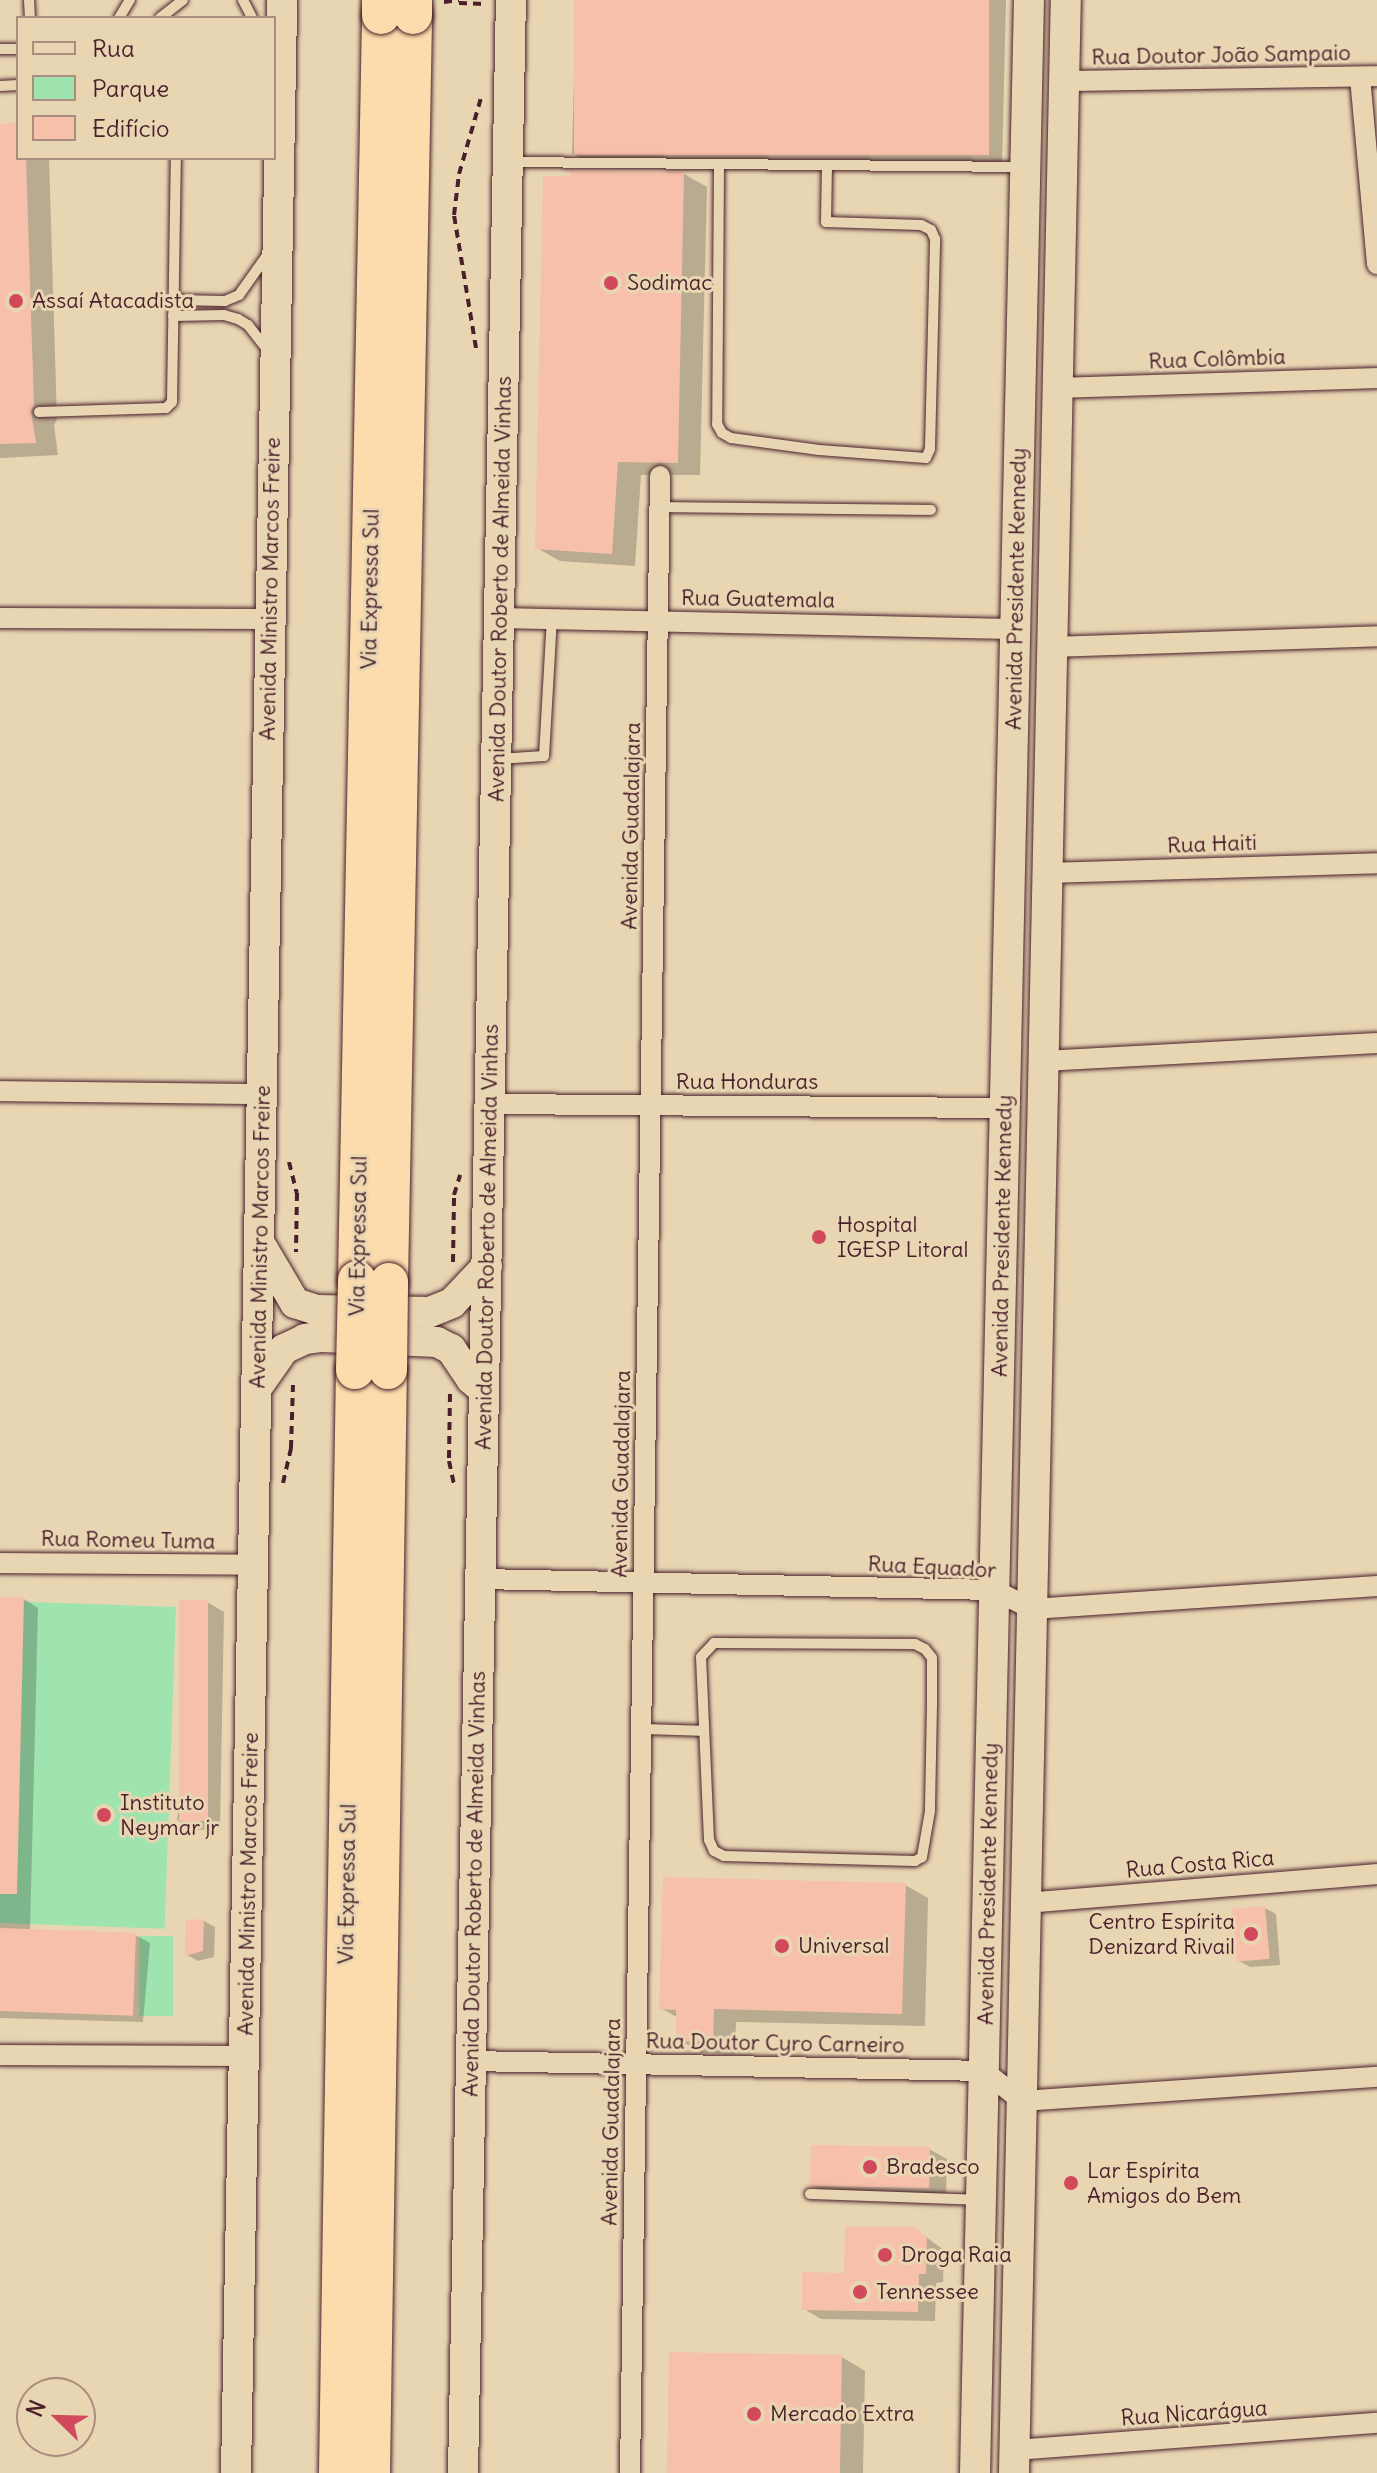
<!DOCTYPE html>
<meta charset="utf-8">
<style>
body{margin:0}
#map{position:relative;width:1377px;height:2473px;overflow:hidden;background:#e8d6b3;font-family:Delius,sans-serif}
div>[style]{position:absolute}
.green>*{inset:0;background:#9fe3ae;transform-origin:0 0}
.shadow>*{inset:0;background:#0003}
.building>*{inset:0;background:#f7c0ab;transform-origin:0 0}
.path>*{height:4px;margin-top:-2px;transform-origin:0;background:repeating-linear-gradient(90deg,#4a1f2b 0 8px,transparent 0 14px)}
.roads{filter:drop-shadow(0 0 2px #4a1f2b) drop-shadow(0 0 2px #4a1f2b)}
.lane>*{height:10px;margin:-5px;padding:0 5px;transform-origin:5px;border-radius:5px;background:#e8d6b3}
.street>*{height:20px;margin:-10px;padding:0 10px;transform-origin:10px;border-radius:10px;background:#e8d6b3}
.secondary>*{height:30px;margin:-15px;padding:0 15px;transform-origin:15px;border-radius:15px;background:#e8d6b3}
.highway>*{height:38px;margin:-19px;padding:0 19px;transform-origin:19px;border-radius:19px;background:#fcdcac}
.bridges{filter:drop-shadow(0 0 2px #4a1f2b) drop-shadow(0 0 2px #4a1f2b)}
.highway-bridge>*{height:38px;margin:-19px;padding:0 19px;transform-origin:19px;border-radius:19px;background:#fcdcac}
.dots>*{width:22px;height:22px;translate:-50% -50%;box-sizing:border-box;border:4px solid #e8d6b3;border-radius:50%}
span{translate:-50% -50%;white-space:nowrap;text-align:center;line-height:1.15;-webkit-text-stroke:6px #e8d6b3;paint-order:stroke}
.street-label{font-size:22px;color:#4a1f2b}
.poi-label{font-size:22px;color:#4a1f2b}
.left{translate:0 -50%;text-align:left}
.right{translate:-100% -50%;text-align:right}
.legend{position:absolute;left:16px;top:16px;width:260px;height:144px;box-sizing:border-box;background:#e8d6b3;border:2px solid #a98d7d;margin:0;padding:10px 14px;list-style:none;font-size:24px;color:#4a1f2b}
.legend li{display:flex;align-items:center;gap:16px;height:40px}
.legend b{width:40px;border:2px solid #a98d7d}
.north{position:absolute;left:16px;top:2377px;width:80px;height:80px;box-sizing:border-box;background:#e8d6b3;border:2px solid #a98d7d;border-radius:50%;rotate:293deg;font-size:22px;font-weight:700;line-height:32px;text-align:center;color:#4a1f2b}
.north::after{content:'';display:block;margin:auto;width:28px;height:36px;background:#d1495b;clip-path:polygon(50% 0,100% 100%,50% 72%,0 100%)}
</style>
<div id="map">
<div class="green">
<div style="left:4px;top:1601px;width:172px;height:322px;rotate:2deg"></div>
<div style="left:139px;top:1936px;width:34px;height:80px"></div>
</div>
<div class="shadow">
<div style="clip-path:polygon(576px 0,1006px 0,1002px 167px,589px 163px,572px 153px)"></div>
<div style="clip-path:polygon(18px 125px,18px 158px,49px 158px,57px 419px,54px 425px,58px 455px,0 458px,0 126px)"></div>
<div style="clip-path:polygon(684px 174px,707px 187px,700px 475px,641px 475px,635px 566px,560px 561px,537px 548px)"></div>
<div style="clip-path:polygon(0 1599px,24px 1599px,38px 1608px,30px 1931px,135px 1935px,150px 1943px,143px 2022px,0 2018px)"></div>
<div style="clip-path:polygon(207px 1602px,224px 1612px,220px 1829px,194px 1830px,177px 1820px)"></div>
<div style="clip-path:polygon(905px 1885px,928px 1898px,925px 2026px,736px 2022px,735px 2054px,701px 2053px,678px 2039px,678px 2018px,661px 2008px)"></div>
<div style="clip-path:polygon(1265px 1908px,1276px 1914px,1280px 1965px,1250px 1967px,1239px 1961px)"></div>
<div style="clip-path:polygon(204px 1921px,215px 1927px,214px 1957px,198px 1961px,187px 1955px)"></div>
<div style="clip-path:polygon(929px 2149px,947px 2159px,946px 2198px,829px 2195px,812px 2185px)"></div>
<div style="clip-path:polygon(915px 2229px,944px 2250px,943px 2282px,936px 2283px,935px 2321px,821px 2319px,804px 2309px,846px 2275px)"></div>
<div style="clip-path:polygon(842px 2357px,865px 2371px,863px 2473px,668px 2473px)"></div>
</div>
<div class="building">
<div style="left:574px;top:0;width:415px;height:155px"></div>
<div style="clip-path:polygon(18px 123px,18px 158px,26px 158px,34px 406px,31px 411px,36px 443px,0 444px,0 124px)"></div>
<div style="clip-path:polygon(570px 171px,684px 172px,678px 463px,618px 462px,612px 554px,535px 549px,543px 176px,570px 176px)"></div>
<div style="clip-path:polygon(0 1597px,24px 1597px,17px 1894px,0 1894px)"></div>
<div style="left:179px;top:1600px;width:29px;height:221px"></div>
<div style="clip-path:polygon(663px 1877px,906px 1883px,902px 2014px,714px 2009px,713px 2042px,676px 2041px,676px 2010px,659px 2009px)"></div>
<div style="left:1265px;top:1906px;width:53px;height:33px;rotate:85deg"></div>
<div style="clip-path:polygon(204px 1919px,203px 1951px,185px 1956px,186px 1920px)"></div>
<div style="left:0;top:1928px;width:136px;height:83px;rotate:2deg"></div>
<div style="left:811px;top:2145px;width:119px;height:41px;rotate:1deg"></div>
<div style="clip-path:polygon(845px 2227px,915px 2227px,927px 2238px,926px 2274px,919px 2274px,918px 2312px,802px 2310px,802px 2272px,844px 2273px)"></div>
<div style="left:669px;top:2352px;width:173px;height:121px;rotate:1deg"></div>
</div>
<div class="path">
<div style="left:444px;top:2px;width:15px;rotate:-8deg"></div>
<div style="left:459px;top:3px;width:26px;rotate:2deg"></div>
<div style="left:476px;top:348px;width:135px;rotate:-99.4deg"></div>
<div style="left:454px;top:215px;width:41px;rotate:-83deg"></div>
<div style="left:459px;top:174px;width:79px;rotate:-73.9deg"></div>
<div style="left:289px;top:1162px;width:32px;rotate:76deg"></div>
<div style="left:297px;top:1193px;width:59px;rotate:91deg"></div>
<div style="left:453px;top:1262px;width:67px;rotate:-89.1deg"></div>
<div style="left:454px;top:1195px;width:21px;rotate:-73deg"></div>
<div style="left:450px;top:1394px;width:67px;rotate:90.9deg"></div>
<div style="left:449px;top:1461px;width:25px;rotate:78deg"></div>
<div style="left:283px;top:1483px;width:36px;rotate:-77deg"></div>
<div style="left:291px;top:1448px;width:63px;rotate:-88.2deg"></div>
</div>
<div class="roads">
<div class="lane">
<div style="left:29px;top:0;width:18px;rotate:87deg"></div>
<div style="left:243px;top:0;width:20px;rotate:63deg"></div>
<div style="left:119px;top:18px;width:21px;rotate:-59deg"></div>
<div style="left:160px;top:18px;width:29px;rotate:-38deg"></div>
<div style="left:0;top:49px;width:18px"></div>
<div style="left:0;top:86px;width:18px;rotate:-3deg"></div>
<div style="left:511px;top:162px;width:512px;rotate:0.56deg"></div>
<div style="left:719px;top:165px;width:259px;rotate:90.4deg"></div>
<div style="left:717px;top:424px;width:10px;rotate:61deg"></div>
<div style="left:722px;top:433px;width:10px;rotate:29deg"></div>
<div style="left:731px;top:438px;width:89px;rotate:7.8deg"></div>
<div style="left:819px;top:450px;width:107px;rotate:4.3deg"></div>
<div style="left:926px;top:458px;width:10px;rotate:-66deg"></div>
<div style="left:930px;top:449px;width:210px;rotate:-88.6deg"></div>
<div style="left:935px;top:239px;width:10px;rotate:-114deg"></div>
<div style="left:931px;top:230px;width:11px;rotate:-153deg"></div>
<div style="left:921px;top:225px;width:95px;rotate:-178.2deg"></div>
<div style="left:826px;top:222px;width:56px;rotate:-89deg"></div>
<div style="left:173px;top:300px;width:52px;rotate:1.1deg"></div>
<div style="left:225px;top:301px;width:15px;rotate:-23deg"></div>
<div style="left:239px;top:295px;width:50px;rotate:-54.7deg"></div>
<div style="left:173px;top:316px;width:51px;rotate:-1.1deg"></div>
<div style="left:224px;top:315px;width:15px;rotate:16deg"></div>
<div style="left:238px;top:319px;width:12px;rotate:31deg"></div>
<div style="left:248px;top:325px;width:33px;rotate:52deg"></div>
<div style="left:39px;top:412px;width:127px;rotate:-1.8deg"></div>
<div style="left:166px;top:408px;width:8px;rotate:-45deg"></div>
<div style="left:172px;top:402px;width:244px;rotate:-89.1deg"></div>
<div style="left:659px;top:507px;width:272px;rotate:0.6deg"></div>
<div style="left:498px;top:759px;width:46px;rotate:-3.7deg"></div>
<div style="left:544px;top:756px;width:137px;rotate:-86.7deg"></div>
<div style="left:714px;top:1643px;width:201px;rotate:0.3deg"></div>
<div style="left:915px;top:1644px;width:11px;rotate:27deg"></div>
<div style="left:925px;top:1649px;width:11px;rotate:52deg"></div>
<div style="left:932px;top:1658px;width:46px;rotate:90deg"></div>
<div style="left:932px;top:1704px;width:107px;rotate:91.1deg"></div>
<div style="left:930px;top:1811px;width:47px;rotate:99.9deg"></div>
<div style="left:922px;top:1857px;width:8px;rotate:150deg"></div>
<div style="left:915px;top:1861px;width:191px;rotate:-178.5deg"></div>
<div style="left:724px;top:1856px;width:11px;rotate:-153deg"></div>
<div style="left:714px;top:1851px;width:12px;rotate:-114deg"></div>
<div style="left:709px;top:1840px;width:183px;rotate:-92.5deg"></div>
<div style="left:701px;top:1657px;width:19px;rotate:-47deg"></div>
<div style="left:641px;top:1729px;width:62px;rotate:1.8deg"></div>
<div style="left:810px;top:2194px;width:169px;rotate:2deg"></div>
</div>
<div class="street">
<div style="left:1360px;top:77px;width:188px;rotate:84.8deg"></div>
<div style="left:1065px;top:81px;width:312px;rotate:-0.9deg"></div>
<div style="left:1058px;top:388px;width:319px;rotate:-1.8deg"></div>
<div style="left:0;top:618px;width:269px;rotate:0.2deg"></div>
<div style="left:499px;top:618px;width:516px;rotate:1.22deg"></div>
<div style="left:1053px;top:647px;width:324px;rotate:-1.9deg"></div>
<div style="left:1048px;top:873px;width:329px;rotate:-1.7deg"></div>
<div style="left:1044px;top:1061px;width:333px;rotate:-3.1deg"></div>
<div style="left:0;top:1091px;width:262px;rotate:0.7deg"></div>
<div style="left:490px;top:1104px;width:515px;rotate:0.45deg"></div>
<div style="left:0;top:1563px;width:255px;rotate:0.4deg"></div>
<div style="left:481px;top:1579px;width:513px;rotate:1.23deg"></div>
<div style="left:994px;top:1590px;width:42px;rotate:26.6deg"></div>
<div style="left:1032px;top:1609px;width:346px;rotate:-3.8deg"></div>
<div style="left:1026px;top:1903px;width:352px;rotate:-4.7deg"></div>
<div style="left:0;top:2055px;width:245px;rotate:0.2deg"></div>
<div style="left:470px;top:2061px;width:514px;rotate:1.11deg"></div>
<div style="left:984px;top:2071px;width:48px;rotate:38.3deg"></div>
<div style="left:1022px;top:2101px;width:356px;rotate:-3.9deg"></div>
<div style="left:1015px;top:2450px;width:363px;rotate:-4.3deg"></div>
<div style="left:630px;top:2473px;width:1997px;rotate:-89.14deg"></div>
</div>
<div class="secondary">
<div style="left:260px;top:1244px;width:69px;rotate:59.3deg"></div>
<div style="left:295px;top:1303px;width:22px;rotate:18deg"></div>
<div style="left:316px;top:1310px;width:114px;rotate:1deg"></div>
<div style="left:430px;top:1312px;width:24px;rotate:-22deg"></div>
<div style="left:452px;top:1303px;width:51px;rotate:-46.6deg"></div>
<div style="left:258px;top:1386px;width:45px;rotate:-54.9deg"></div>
<div style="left:284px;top:1349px;width:23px;rotate:-25deg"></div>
<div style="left:305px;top:1339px;width:17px;rotate:-7deg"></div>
<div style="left:322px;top:1337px;width:115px;rotate:2.5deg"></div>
<div style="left:437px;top:1342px;width:16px;rotate:27deg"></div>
<div style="left:451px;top:1349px;width:36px;rotate:56deg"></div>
<div style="left:471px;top:1379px;width:17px;rotate:40deg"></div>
<div style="left:236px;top:2473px;width:2473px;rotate:-88.93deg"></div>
<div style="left:463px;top:2473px;width:2473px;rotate:-88.89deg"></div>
<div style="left:975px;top:2473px;width:2474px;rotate:-88.75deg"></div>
<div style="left:1014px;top:2473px;width:2474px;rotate:-88.8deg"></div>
</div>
<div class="highway">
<div style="left:357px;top:1280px;width:1265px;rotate:-88.91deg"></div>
<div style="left:389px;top:1282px;width:1267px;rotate:-88.91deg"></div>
<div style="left:338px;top:2473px;width:1103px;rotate:-89.12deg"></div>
<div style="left:371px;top:2473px;width:1103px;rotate:-89.12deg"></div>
</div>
</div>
<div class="bridges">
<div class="highway-bridge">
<div style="left:381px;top:15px;width:15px;rotate:-90deg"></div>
<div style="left:413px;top:15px;width:15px;rotate:-90deg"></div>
<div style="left:355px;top:1370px;width:90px;rotate:-88.7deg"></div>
<div style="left:388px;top:1370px;width:88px;rotate:-89.3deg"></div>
</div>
</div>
<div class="dots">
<div style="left:611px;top:283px;background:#d1495b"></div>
<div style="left:16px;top:301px;background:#d1495b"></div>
<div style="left:819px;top:1237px;background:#d1495b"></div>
<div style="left:104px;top:1815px;background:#d1495b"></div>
<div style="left:1251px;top:1934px;background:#d1495b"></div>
<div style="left:782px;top:1946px;background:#d1495b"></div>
<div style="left:870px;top:2167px;background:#d1495b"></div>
<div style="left:1071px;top:2183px;background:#d1495b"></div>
<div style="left:885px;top:2255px;background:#d1495b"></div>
<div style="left:860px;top:2292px;background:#d1495b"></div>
<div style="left:754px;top:2414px;background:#d1495b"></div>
</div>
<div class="street-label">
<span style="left:1221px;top:55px;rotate:-1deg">Rua Doutor João Sampaio</span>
<span style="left:1217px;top:359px;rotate:-2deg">Rua Colômbia</span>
<span style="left:270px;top:589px;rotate:-89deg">Avenida Ministro Marcos Freire</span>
<span style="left:370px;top:589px;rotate:-89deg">Via Expressa Sul</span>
<span style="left:500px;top:589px;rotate:-89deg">Avenida Doutor Roberto de Almeida Vinhas</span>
<span style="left:1016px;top:589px;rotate:-89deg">Avenida Presidente Kennedy</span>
<span style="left:758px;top:599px;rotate:1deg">Rua Guatemala</span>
<span style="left:631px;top:826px;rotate:-89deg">Avenida Guadalajara</span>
<span style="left:1212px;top:844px;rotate:-2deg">Rua Haiti</span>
<span style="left:747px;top:1082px">Rua Honduras</span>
<span style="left:358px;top:1236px;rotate:-89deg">Via Expressa Sul</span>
<span style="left:1002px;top:1236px;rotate:-89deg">Avenida Presidente Kennedy</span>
<span style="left:260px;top:1237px;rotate:-89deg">Avenida Ministro Marcos Freire</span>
<span style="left:487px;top:1237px;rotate:-89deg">Avenida Doutor Roberto de Almeida Vinhas</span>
<span style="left:621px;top:1474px;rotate:-89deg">Avenida Guadalajara</span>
<span style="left:128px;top:1540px;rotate:1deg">Rua Romeu Tuma</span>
<span style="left:932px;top:1567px;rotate:3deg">Rua Equador</span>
<span style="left:1200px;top:1864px;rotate:-5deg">Rua Costa Rica</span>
<span style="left:248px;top:1884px;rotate:-89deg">Avenida Ministro Marcos Freire</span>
<span style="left:347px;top:1884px;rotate:-89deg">Via Expressa Sul</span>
<span style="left:474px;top:1884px;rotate:-89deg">Avenida Doutor Roberto de Almeida Vinhas</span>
<span style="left:988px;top:1884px;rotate:-89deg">Avenida Presidente Kennedy</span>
<span style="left:775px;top:2043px;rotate:1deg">Rua Doutor Cyro Carneiro</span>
<span style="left:611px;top:2122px;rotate:-89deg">Avenida Guadalajara</span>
<span style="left:1194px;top:2413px;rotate:-4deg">Rua Nicarágua</span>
</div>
<div class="poi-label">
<span class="left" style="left:627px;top:283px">Sodimac</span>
<span class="left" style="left:32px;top:301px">Assaí Atacadista</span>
<span class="left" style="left:837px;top:1237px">Hospital<br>IGESP Litoral</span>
<span class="left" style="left:120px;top:1815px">Instituto<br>Neymar jr</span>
<span class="right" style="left:1235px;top:1934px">Centro Espírita<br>Denizard Rivail</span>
<span class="left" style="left:798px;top:1946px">Universal</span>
<span class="left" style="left:886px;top:2167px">Bradesco</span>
<span class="left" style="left:1087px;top:2183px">Lar Espírita<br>Amigos do Bem</span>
<span class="left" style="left:901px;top:2255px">Droga Raia</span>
<span class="left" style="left:876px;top:2292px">Tennessee</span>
<span class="left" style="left:770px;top:2414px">Mercado Extra</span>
</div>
<ul class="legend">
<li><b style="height:10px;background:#e8d6b3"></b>Rua</li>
<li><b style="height:22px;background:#9fe3ae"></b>Parque</li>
<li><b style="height:22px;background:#f7c0ab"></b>Edifício</li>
</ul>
<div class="north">N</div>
</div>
